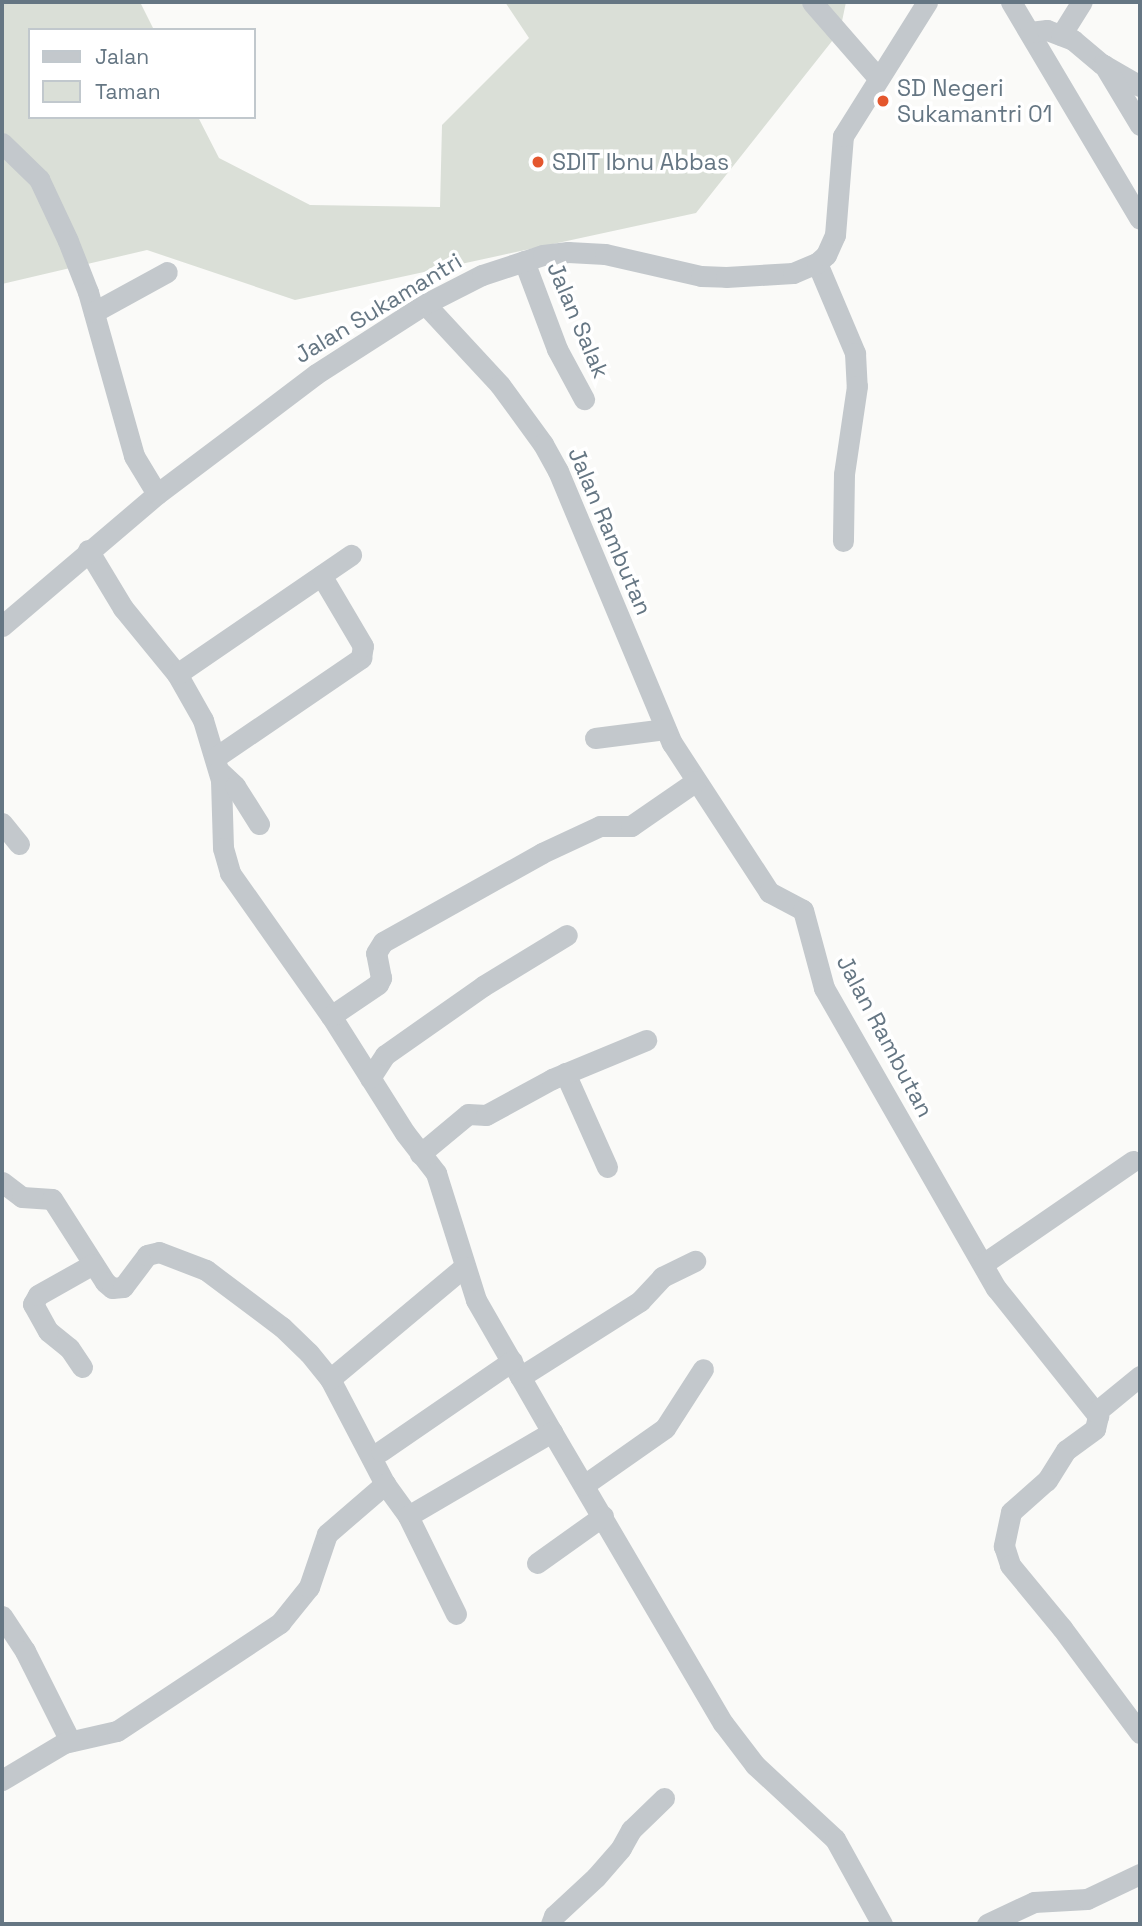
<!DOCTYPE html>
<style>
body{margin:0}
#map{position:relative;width:1142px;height:1926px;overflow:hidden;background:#fafaf8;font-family:"Space Grotesk",sans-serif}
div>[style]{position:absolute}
.green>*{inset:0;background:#dadfd7}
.minor>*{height:21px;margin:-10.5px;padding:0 10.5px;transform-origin:10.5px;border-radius:10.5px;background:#c3c8cc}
.dots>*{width:19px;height:19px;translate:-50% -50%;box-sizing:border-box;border:4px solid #fff;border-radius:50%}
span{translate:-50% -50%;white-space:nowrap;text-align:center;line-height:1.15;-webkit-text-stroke:7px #fff;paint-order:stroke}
.poi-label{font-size:23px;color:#657683}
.left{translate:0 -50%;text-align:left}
.street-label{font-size:23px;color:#657683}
.frame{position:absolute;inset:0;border:4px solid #657683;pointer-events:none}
.legend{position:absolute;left:28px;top:28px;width:228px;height:91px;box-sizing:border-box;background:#fff;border:2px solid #c1c8cd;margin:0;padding:9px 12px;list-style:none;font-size:21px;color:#657683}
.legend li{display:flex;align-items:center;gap:14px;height:35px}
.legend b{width:35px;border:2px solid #c1c8cd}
</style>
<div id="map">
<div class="green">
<div style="clip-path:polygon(2px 2px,140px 2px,154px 30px,30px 30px,30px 117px,198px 117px,219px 158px,310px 205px,440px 207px,442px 125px,529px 38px,505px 2px,846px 2px,840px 31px,696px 213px,295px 300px,147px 250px,2px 284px)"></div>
</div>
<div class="minor">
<div style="left:812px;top:2px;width:101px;rotate:49deg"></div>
<div style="left:1011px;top:2px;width:252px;rotate:59.3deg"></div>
<div style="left:1030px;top:32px;width:17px;rotate:-7deg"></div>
<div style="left:1047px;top:30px;width:28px;rotate:21deg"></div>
<div style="left:1073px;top:40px;width:38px;rotate:40deg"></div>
<div style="left:1102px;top:64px;width:44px;rotate:30.1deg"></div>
<div style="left:1061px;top:35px;width:39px;rotate:-58deg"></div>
<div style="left:1104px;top:65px;width:70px;rotate:59deg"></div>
<div style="left:2px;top:143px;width:52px;rotate:44.2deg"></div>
<div style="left:39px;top:179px;width:68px;rotate:64.9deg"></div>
<div style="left:68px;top:241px;width:55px;rotate:68.6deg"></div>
<div style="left:88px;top:292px;width:170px;rotate:74.3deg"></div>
<div style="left:134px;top:456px;width:44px;rotate:58.8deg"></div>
<div style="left:524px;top:261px;width:94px;rotate:69.4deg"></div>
<div style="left:557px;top:349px;width:57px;rotate:61.6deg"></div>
<div style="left:817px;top:263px;width:98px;rotate:67.1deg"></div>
<div style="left:855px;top:353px;width:33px;rotate:87deg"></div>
<div style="left:857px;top:386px;width:89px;rotate:98.4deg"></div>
<div style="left:844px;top:474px;width:67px;rotate:90.9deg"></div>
<div style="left:425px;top:304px;width:110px;rotate:47.2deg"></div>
<div style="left:500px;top:385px;width:73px;rotate:53.9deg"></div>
<div style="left:543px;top:444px;width:31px;rotate:61deg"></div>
<div style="left:558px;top:471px;width:295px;rotate:67.3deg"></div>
<div style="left:672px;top:743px;width:178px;rotate:56.9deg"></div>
<div style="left:769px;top:892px;width:38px;rotate:28deg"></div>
<div style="left:803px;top:910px;width:81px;rotate:74.9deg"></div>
<div style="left:824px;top:988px;width:346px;rotate:60.2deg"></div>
<div style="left:996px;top:1288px;width:164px;rotate:51.4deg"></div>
<div style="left:1098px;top:1416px;width:13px;rotate:103deg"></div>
<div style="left:1095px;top:1429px;width:36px;rotate:144deg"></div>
<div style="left:1066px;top:1450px;width:36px;rotate:122deg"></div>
<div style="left:1047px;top:1480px;width:48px;rotate:138.4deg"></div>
<div style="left:1011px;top:1512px;width:35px;rotate:102deg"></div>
<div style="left:1004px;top:1546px;width:20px;rotate:72deg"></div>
<div style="left:1010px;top:1565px;width:82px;rotate:50.5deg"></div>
<div style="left:1062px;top:1628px;width:131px;rotate:53.4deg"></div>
<div style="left:94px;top:312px;width:83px;rotate:-28.7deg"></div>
<div style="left:88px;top:550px;width:68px;rotate:58.9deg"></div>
<div style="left:123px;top:608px;width:85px;rotate:50.7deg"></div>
<div style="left:177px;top:674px;width:53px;rotate:60.5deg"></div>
<div style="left:203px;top:720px;width:63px;rotate:73.3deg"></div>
<div style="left:221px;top:780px;width:68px;rotate:88.3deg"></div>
<div style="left:223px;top:848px;width:26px;rotate:74deg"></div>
<div style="left:230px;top:873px;width:175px;rotate:54.8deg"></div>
<div style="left:331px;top:1016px;width:138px;rotate:57.7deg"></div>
<div style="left:405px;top:1133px;width:51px;rotate:52.2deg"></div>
<div style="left:436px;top:1173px;width:133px;rotate:72.5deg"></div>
<div style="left:476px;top:1300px;width:152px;rotate:60.1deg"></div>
<div style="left:552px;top:1432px;width:338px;rotate:59.6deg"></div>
<div style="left:723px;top:1723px;width:53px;rotate:52.7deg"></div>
<div style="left:755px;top:1765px;width:109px;rotate:42.8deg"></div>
<div style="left:835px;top:1839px;width:97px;rotate:61.1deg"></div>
<div style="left:2px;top:626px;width:204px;rotate:-40.4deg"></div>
<div style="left:157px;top:494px;width:199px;rotate:-37deg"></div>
<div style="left:316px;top:374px;width:130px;rotate:-32.7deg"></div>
<div style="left:425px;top:304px;width:64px;rotate:-27deg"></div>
<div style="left:482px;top:275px;width:64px;rotate:-18.2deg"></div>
<div style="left:543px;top:255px;width:25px;rotate:-7deg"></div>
<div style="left:568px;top:252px;width:37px;rotate:3deg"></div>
<div style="left:605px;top:254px;width:98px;rotate:12.9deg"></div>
<div style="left:701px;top:276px;width:25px;rotate:2deg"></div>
<div style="left:726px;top:277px;width:67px;rotate:-3.4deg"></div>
<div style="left:793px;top:273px;width:26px;rotate:-23deg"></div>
<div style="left:817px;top:263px;width:12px;rotate:-42deg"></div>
<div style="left:826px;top:255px;width:22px;rotate:-66deg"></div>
<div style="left:835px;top:235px;width:99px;rotate:-85.4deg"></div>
<div style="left:843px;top:136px;width:158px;rotate:-57.9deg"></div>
<div style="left:177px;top:674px;width:211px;rotate:-34.4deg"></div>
<div style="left:595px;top:738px;width:71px;rotate:-7.3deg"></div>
<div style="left:216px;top:757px;width:176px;rotate:-34.3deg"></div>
<div style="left:361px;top:658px;width:12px;rotate:-81deg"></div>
<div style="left:363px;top:646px;width:82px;rotate:-120.6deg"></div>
<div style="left:219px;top:771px;width:22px;rotate:43deg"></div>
<div style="left:235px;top:786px;width:45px;rotate:57.7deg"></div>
<div style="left:2px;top:823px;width:27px;rotate:51deg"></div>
<div style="left:331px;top:1016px;width:57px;rotate:-34.2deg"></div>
<div style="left:378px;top:984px;width:7px;rotate:-63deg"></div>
<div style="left:381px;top:978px;width:25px;rotate:-101deg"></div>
<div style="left:376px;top:953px;width:13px;rotate:-58deg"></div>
<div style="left:383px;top:942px;width:182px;rotate:-29.2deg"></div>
<div style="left:542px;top:853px;width:64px;rotate:-25deg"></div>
<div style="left:600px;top:826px;width:31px"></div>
<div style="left:631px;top:826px;width:79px;rotate:-34.7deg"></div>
<div style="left:565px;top:1073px;width:103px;rotate:65.9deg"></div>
<div style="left:370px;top:1078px;width:27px;rotate:-57deg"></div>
<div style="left:385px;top:1055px;width:120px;rotate:-35.1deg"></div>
<div style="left:483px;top:986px;width:98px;rotate:-31.3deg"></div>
<div style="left:420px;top:1154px;width:62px;rotate:-39.8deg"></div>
<div style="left:468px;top:1114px;width:18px;rotate:3deg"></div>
<div style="left:486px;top:1115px;width:75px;rotate:-28.6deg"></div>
<div style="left:552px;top:1079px;width:102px;rotate:-22.5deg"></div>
<div style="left:2px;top:1182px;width:25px;rotate:37deg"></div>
<div style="left:22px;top:1197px;width:30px;rotate:4deg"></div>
<div style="left:52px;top:1199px;width:98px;rotate:57.4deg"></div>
<div style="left:105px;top:1282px;width:9px;rotate:41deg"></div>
<div style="left:112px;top:1288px;width:11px;rotate:-5deg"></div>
<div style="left:123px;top:1287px;width:40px;rotate:-53deg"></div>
<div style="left:147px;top:1255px;width:12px;rotate:-14deg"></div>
<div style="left:159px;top:1252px;width:50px;rotate:21deg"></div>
<div style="left:206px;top:1270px;width:95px;rotate:36.9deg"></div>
<div style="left:282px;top:1327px;width:37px;rotate:44deg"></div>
<div style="left:309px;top:1353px;width:33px;rotate:51deg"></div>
<div style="left:330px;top:1379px;width:119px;rotate:62.4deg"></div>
<div style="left:385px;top:1484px;width:39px;rotate:54deg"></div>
<div style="left:408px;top:1516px;width:167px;rotate:-30.3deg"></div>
<div style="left:983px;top:1264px;width:182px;rotate:-34.5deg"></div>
<div style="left:82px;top:1367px;width:23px;rotate:-124deg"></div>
<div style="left:69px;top:1348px;width:27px;rotate:-141deg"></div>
<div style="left:48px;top:1331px;width:31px;rotate:-119deg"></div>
<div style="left:33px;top:1304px;width:10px;rotate:-61deg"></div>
<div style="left:38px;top:1295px;width:63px;rotate:-29.4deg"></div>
<div style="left:520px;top:1377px;width:142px;rotate:-32.3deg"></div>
<div style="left:640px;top:1301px;width:33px;rotate:-47deg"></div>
<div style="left:662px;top:1277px;width:37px;rotate:-26deg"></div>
<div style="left:330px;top:1379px;width:175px;rotate:-39.9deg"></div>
<div style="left:1096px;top:1412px;width:57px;rotate:-39.3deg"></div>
<div style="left:381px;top:1451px;width:159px;rotate:-34.5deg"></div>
<div style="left:584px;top:1485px;width:99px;rotate:-35.1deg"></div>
<div style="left:665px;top:1428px;width:70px;rotate:-57.2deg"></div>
<div style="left:408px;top:1516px;width:109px;rotate:63.9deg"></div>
<div style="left:537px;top:1563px;width:81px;rotate:-35.5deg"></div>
<div style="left:2px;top:1616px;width:42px;rotate:56.7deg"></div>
<div style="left:25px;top:1651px;width:101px;rotate:63.4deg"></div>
<div style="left:2px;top:1780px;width:72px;rotate:-30.8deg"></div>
<div style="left:64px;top:1743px;width:54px;rotate:-12.8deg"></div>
<div style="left:117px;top:1731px;width:196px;rotate:-33.5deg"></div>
<div style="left:280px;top:1623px;width:46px;rotate:-51.1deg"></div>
<div style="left:309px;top:1587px;width:56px;rotate:-71.2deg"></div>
<div style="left:327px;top:1534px;width:77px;rotate:-40.8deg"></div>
<div style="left:551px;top:1924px;width:9px;rotate:-69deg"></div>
<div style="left:554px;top:1916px;width:57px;rotate:-42.9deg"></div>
<div style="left:596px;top:1877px;width:38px;rotate:-49deg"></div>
<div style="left:621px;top:1848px;width:21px;rotate:-61deg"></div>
<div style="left:631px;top:1830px;width:46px;rotate:-44.1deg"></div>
<div style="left:987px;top:1924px;width:52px;rotate:-25.1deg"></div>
<div style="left:1034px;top:1902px;width:53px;rotate:-3.2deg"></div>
<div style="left:1087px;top:1899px;width:59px;rotate:-25.3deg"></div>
</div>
<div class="dots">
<div style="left:883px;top:101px;background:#e4572e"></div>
<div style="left:538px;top:162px;background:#e4572e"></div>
</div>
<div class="poi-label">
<span class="left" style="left:897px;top:101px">SD Negeri<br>Sukamantri 01</span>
<span class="left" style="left:552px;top:162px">SDIT Ibnu Abbas</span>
</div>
<div class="street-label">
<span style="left:378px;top:308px;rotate:-31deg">Jalan Sukamantri</span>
<span style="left:578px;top:320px;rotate:67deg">Jalan Salak</span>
<span style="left:610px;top:531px;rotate:67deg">Jalan Rambutan</span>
<span style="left:885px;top:1036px;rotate:62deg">Jalan Rambutan</span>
</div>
<div class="frame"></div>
<ul class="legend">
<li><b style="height:9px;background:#c3c8cc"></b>Jalan</li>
<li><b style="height:19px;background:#dadfd7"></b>Taman</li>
</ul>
</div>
